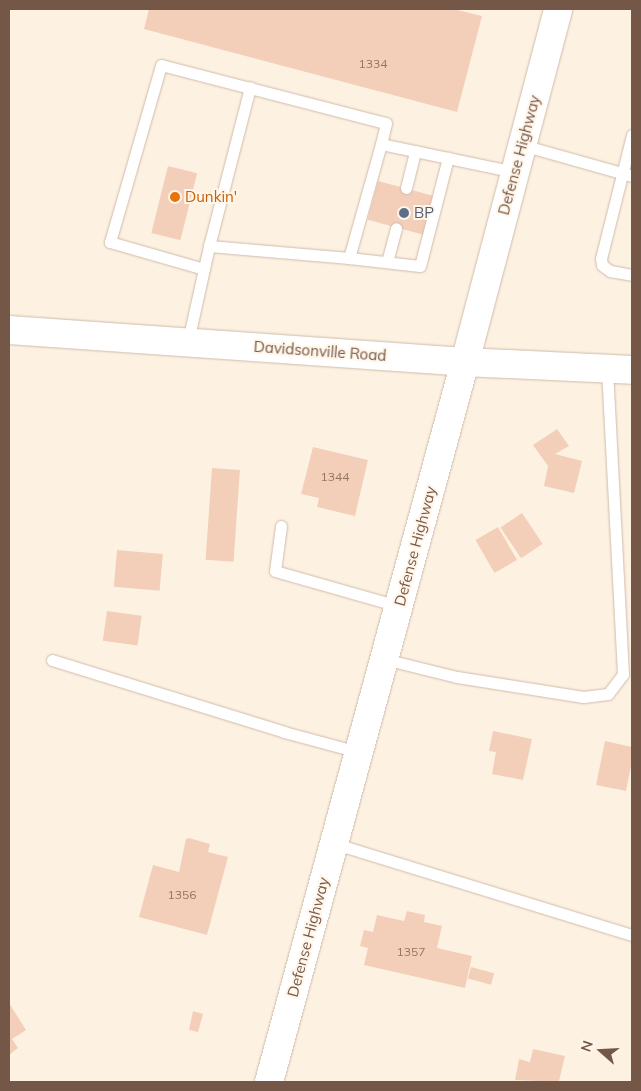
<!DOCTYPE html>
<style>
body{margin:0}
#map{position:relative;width:641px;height:1091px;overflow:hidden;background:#fdf2e2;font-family:Mulish,sans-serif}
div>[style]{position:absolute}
.building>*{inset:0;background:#f3cfb9;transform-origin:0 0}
.roads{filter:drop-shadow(0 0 1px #d0bbab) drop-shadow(0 0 1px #d0bbab)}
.lane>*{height:11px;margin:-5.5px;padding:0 5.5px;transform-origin:5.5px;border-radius:5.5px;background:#fff}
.secondary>*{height:28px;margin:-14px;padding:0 14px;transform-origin:14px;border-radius:14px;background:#fff}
.dots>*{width:14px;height:14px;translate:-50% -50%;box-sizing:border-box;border:2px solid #fff6e9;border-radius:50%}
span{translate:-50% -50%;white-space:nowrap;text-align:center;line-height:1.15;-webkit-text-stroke:4px #fff6e9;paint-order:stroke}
.number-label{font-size:12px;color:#947564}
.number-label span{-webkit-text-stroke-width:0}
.street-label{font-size:15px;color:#755748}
.food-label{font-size:15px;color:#c56008}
.left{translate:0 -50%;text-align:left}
.service-label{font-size:15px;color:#4e5e75}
.frame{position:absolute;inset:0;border:10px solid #755748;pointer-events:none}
.north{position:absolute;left:576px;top:1026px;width:50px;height:50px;-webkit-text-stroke:4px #fff6e9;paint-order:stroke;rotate:289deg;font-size:14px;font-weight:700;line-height:20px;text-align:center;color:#755748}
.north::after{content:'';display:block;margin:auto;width:18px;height:22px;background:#755748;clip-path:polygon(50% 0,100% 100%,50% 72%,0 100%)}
</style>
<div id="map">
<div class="building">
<div style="clip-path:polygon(149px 9px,453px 9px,482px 16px,457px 112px,144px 29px)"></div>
<div style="left:168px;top:166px;width:30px;height:69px;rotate:14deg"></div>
<div style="left:378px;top:181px;width:59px;height:40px;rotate:15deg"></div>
<div style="clip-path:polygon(557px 429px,569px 446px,555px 454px,582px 461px,574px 493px,544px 486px,548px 466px,533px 445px)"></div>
<div style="clip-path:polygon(313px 447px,368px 460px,355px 516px,317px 507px,319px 498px,301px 494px)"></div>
<div style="left:212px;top:468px;width:28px;height:92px;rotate:4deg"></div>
<div style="left:522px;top:513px;width:37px;height:26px;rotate:56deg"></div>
<div style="left:498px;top:527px;width:38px;height:26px;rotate:60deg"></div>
<div style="left:117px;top:550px;width:46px;height:37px;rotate:5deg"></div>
<div style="left:107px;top:611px;width:35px;height:30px;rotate:8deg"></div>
<div style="clip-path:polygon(493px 731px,532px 739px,523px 780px,492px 774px,496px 752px,489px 751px)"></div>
<div style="clip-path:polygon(605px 741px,632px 747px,632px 761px,626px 791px,596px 785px)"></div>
<div style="clip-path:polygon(189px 838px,210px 844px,208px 852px,228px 857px,207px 935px,139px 917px,153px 865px,179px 872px,186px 839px)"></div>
<div style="clip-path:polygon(407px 911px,425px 915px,424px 922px,442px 926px,437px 948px,472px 956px,465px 988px,364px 965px,368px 948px,360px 946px,364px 930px,373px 932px,377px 915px,404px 921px)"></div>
<div style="left:471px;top:967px;width:24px;height:12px;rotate:15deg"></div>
<div style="clip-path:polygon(9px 1003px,26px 1030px,12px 1039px,18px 1048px,9px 1055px)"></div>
<div style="clip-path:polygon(193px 1011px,203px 1014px,198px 1032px,189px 1030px)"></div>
<div style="clip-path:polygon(533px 1049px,565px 1056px,559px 1081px,563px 1082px,515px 1080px,519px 1059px,530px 1062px)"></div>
</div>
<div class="roads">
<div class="lane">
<div style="left:632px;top:135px;width:127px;rotate:104.1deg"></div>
<div style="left:601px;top:258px;width:7px;rotate:82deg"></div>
<div style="left:602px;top:265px;width:10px;rotate:37deg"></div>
<div style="left:610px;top:271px;width:22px;rotate:10deg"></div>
<div style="left:522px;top:145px;width:114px;rotate:15.7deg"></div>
<div style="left:406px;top:188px;width:38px;rotate:-76deg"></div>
<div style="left:209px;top:246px;width:164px;rotate:-75.5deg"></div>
<div style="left:349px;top:258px;width:71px;rotate:6.4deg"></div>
<div style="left:420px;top:266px;width:112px;rotate:-75.5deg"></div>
<div style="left:387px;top:262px;width:35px;rotate:-75deg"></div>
<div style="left:204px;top:269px;width:98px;rotate:-164deg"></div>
<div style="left:110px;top:242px;width:184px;rotate:-73.9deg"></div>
<div style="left:161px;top:65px;width:232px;rotate:14.5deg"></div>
<div style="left:386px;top:123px;width:22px;rotate:103deg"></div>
<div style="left:188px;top:341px;width:97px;rotate:-77.5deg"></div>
<div style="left:209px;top:246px;width:141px;rotate:4.9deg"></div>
<div style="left:349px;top:258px;width:118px;rotate:-74.3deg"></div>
<div style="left:381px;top:144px;width:137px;rotate:11.8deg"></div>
<div style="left:281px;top:526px;width:45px;rotate:97.6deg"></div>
<div style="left:275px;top:571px;width:128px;rotate:15.9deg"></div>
<div style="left:384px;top:659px;width:75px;rotate:13.9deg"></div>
<div style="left:457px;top:677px;width:128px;rotate:9deg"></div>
<div style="left:583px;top:697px;width:25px;rotate:-7deg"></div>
<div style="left:608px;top:694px;width:25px;rotate:-53deg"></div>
<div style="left:623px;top:674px;width:305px;rotate:-93deg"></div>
<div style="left:52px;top:660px;width:243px;rotate:17.2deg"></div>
<div style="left:284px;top:732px;width:77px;rotate:15.1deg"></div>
<div style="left:333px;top:843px;width:313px;rotate:17.1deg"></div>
</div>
<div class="secondary">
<div style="left:9px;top:330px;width:457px;rotate:4deg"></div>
<div style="left:465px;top:362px;width:167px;rotate:2.7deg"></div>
<div style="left:269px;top:1082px;width:746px;rotate:-74.77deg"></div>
<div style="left:465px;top:362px;width:365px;rotate:-75.2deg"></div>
</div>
</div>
<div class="dots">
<div style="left:175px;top:197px;background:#e8710a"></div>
<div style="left:404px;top:213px;background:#5c6f8a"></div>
</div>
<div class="number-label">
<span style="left:373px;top:64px">1334</span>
<span style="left:335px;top:477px">1344</span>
<span style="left:182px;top:895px">1356</span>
<span style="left:411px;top:952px">1357</span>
</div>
<div class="street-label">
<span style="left:519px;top:155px;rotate:-75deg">Defense Highway</span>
<span style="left:320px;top:351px;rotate:4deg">Davidsonville Road</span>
<span style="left:415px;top:546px;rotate:-75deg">Defense Highway</span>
<span style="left:308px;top:937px;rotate:-75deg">Defense Highway</span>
</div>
<div class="food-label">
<span class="left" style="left:185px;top:197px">Dunkin'</span>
</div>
<div class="service-label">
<span class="left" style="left:414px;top:213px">BP</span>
</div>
<div class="frame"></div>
<div class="north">N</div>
</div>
